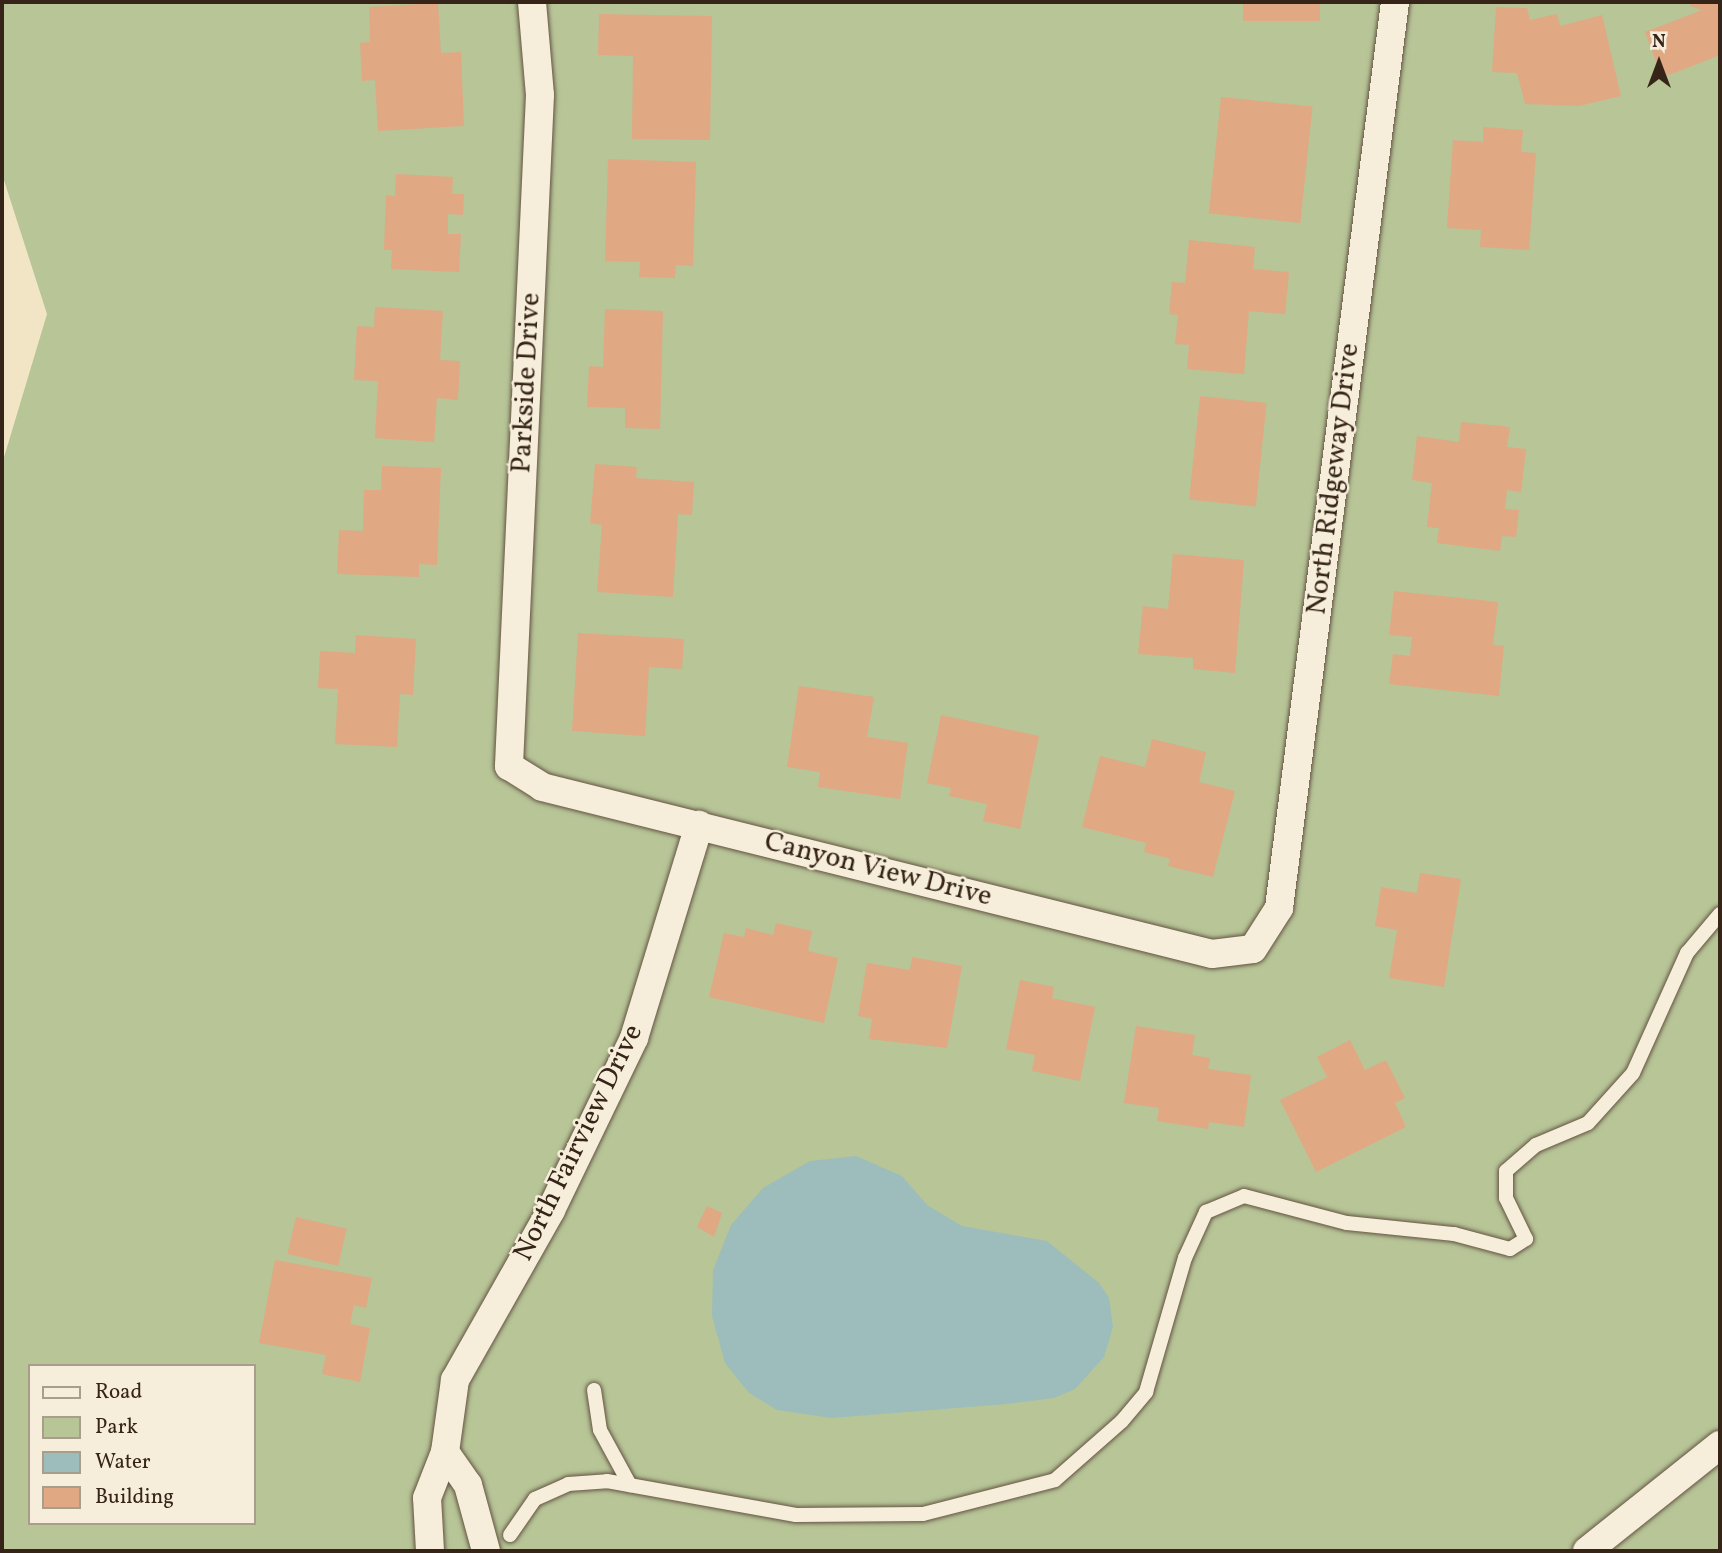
<!DOCTYPE html>
<style>
body{margin:0}
#map{position:relative;width:1722px;height:1553px;overflow:hidden;background:#f1e5c6;font-family:Vollkorn,serif}
div>[style]{position:absolute}
.green>*{inset:0;background:#b7c597}
.water>*{inset:0;background:#9cbdbc}
.building>*{inset:0;background:#e1a884;transform-origin:0 0}
.roads{filter:drop-shadow(0 0 2px #655444) drop-shadow(0 0 2px #655444)}
.service>*{height:14px;margin:-7px;padding:0 7px;transform-origin:7px;border-radius:7px;background:#f6eeda}
.minor>*{height:28px;margin:-14px;padding:0 14px;transform-origin:14px;border-radius:14px;background:#f6eeda}
span{translate:-50% -50%;white-space:nowrap;text-align:center;line-height:1.15;-webkit-text-stroke:5px #f6eeda;paint-order:stroke}
.street-label{font-size:28px;color:#362418}
.frame{position:absolute;inset:0;border:4px solid #362418;pointer-events:none}
.legend{position:absolute;left:28px;top:1364px;width:228px;height:161px;box-sizing:border-box;background:#f6eeda;border:2px solid #a99d8c;margin:0;padding:9px 12px;list-style:none;font-size:21px;color:#362418}
.legend li{display:flex;align-items:center;gap:14px;height:35px}
.legend b{width:35px;border:2px solid #a99d8c}
.north{position:absolute;left:1624px;top:28px;width:70px;height:70px;-webkit-text-stroke:5px #f6eeda;paint-order:stroke;rotate:0deg;font-size:19px;font-weight:700;line-height:28px;text-align:center;color:#362418}
.north::after{content:'';display:block;margin:auto;width:24px;height:32px;background:#362418;clip-path:polygon(50% 0,100% 100%,50% 72%,0 100%)}
</style>
<div id="map">
<div class="green">
<div style="clip-path:polygon(evenodd,2px 2px,1720px 2px,1720px 1551px,2px 1551px,2px 464px,47px 314px,2px 174px,2px 2px,30px 1366px,254px 1366px,254px 1523px,30px 1523px,30px 1366px)"></div>
</div>
<div class="water">
<div style="clip-path:polygon(856px 1156px,902px 1176px,927px 1205px,962px 1226px,1047px 1241px,1099px 1283px,1109px 1298px,1113px 1327px,1104px 1357px,1075px 1389px,1054px 1398px,1006px 1404px,832px 1418px,777px 1410px,749px 1393px,725px 1363px,712px 1316px,713px 1270px,731px 1225px,763px 1188px,810px 1161px)"></div>
</div>
<div class="building">
<div style="left:1243px;top:2px;width:77px;height:19px"></div>
<div style="clip-path:polygon(1692px 2px,1720px 2px,1720px 55px,1669px 75px,1660px 72px,1645px 32px,1702px 10px,1690px 6px)"></div>
<div style="clip-path:polygon(438px 3px,441px 53px,461px 52px,464px 126px,378px 131px,375px 80px,362px 81px,360px 43px,370px 42px,369px 7px)"></div>
<div style="clip-path:polygon(1496px 7px,1527px 8px,1530px 20px,1557px 14px,1560px 26px,1602px 15px,1621px 96px,1579px 106px,1525px 104px,1517px 73px,1492px 72px)"></div>
<div style="clip-path:polygon(599px 14px,712px 16px,710px 140px,632px 139px,633px 56px,598px 55px)"></div>
<div style="left:1221px;top:97px;width:92px;height:117px;rotate:6deg"></div>
<div style="clip-path:polygon(1483px 127px,1523px 130px,1521px 152px,1536px 153px,1529px 250px,1480px 247px,1481px 230px,1447px 228px,1453px 140px,1483px 142px)"></div>
<div style="clip-path:polygon(608px 159px,696px 162px,693px 266px,676px 265px,675px 278px,639px 277px,640px 262px,605px 261px)"></div>
<div style="clip-path:polygon(396px 174px,453px 177px,452px 194px,464px 194px,463px 215px,448px 214px,448px 234px,461px 234px,459px 272px,391px 269px,392px 250px,384px 250px,386px 195px,395px 196px)"></div>
<div style="clip-path:polygon(1189px 240px,1255px 247px,1253px 269px,1289px 272px,1285px 314px,1249px 311px,1244px 374px,1187px 369px,1189px 345px,1175px 344px,1178px 315px,1169px 314px,1172px 282px,1185px 283px)"></div>
<div style="clip-path:polygon(375px 307px,443px 311px,440px 360px,460px 361px,458px 400px,437px 398px,434px 442px,375px 438px,378px 381px,354px 380px,357px 326px,374px 327px)"></div>
<div style="clip-path:polygon(605px 309px,663px 311px,660px 429px,625px 428px,625px 408px,587px 407px,589px 366px,603px 367px)"></div>
<div style="left:1200px;top:396px;width:67px;height:104px;rotate:6deg"></div>
<div style="clip-path:polygon(1461px 422px,1510px 427px,1507px 447px,1526px 449px,1521px 492px,1507px 490px,1505px 509px,1519px 510px,1516px 537px,1502px 536px,1500px 551px,1437px 543px,1439px 528px,1427px 527px,1432px 483px,1412px 480px,1417px 436px,1459px 442px)"></div>
<div style="clip-path:polygon(595px 464px,637px 467px,636px 478px,694px 482px,692px 515px,678px 514px,673px 597px,597px 592px,602px 525px,590px 523px)"></div>
<div style="clip-path:polygon(382px 466px,441px 468px,437px 565px,419px 564px,419px 577px,337px 574px,339px 530px,363px 531px,364px 490px,381px 490px)"></div>
<div style="clip-path:polygon(1173px 554px,1244px 560px,1235px 673px,1193px 669px,1193px 658px,1138px 654px,1143px 606px,1168px 609px)"></div>
<div style="clip-path:polygon(1394px 591px,1498px 602px,1493px 645px,1504px 646px,1499px 696px,1389px 684px,1393px 654px,1410px 656px,1412px 637px,1389px 635px)"></div>
<div style="clip-path:polygon(578px 633px,684px 639px,682px 669px,649px 667px,645px 736px,572px 731px)"></div>
<div style="clip-path:polygon(356px 635px,416px 639px,413px 695px,400px 694px,397px 747px,335px 744px,338px 689px,318px 688px,320px 651px,355px 653px)"></div>
<div style="clip-path:polygon(799px 686px,874px 697px,867px 737px,908px 743px,900px 799px,818px 787px,820px 772px,787px 767px)"></div>
<div style="clip-path:polygon(941px 715px,1039px 736px,1020px 829px,983px 821px,987px 804px,949px 796px,951px 788px,927px 783px)"></div>
<div style="clip-path:polygon(1152px 739px,1206px 752px,1199px 782px,1235px 791px,1213px 877px,1168px 866px,1170px 859px,1144px 852px,1146px 843px,1082px 827px,1100px 756px,1145px 767px)"></div>
<div style="clip-path:polygon(1420px 873px,1461px 879px,1444px 987px,1389px 978px,1397px 930px,1375px 926px,1381px 887px,1417px 893px)"></div>
<div style="clip-path:polygon(776px 923px,812px 931px,808px 951px,838px 958px,824px 1023px,709px 997px,724px 933px,744px 937px,746px 928px,773px 935px)"></div>
<div style="clip-path:polygon(912px 957px,962px 966px,947px 1048px,869px 1039px,872px 1019px,858px 1016px,867px 963px,910px 970px)"></div>
<div style="clip-path:polygon(1020px 980px,1054px 987px,1052px 998px,1095px 1007px,1080px 1081px,1032px 1071px,1035px 1055px,1006px 1049px)"></div>
<div style="clip-path:polygon(1136px 1026px,1195px 1035px,1192px 1055px,1210px 1058px,1208px 1069px,1251px 1075px,1244px 1127px,1209px 1122px,1208px 1129px,1157px 1121px,1159px 1108px,1124px 1103px)"></div>
<div style="clip-path:polygon(1350px 1040px,1365px 1070px,1386px 1060px,1405px 1098px,1395px 1103px,1406px 1127px,1316px 1172px,1280px 1100px,1327px 1077px,1317px 1057px)"></div>
<div style="clip-path:polygon(707px 1206px,722px 1213px,714px 1237px,697px 1227px)"></div>
<div style="left:296px;top:1217px;width:52px;height:38px;rotate:13deg"></div>
<div style="clip-path:polygon(275px 1260px,372px 1278px,366px 1308px,354px 1305px,350px 1324px,370px 1328px,360px 1382px,322px 1374px,326px 1355px,259px 1343px)"></div>
</div>
<div class="roads">
<div class="service">
<div style="left:594px;top:1390px;width:40px;rotate:81.5deg"></div>
<div style="left:600px;top:1430px;width:63px;rotate:61.4deg"></div>
<div style="left:510px;top:1535px;width:44px;rotate:-55.2deg"></div>
<div style="left:535px;top:1499px;width:36px;rotate:-24deg"></div>
<div style="left:568px;top:1484px;width:39px;rotate:-4deg"></div>
<div style="left:607px;top:1481px;width:192px;rotate:10.2deg"></div>
<div style="left:796px;top:1515px;width:127px;rotate:-0.5deg"></div>
<div style="left:923px;top:1514px;width:136px;rotate:-14.4deg"></div>
<div style="left:1055px;top:1480px;width:89px;rotate:-41.4deg"></div>
<div style="left:1122px;top:1421px;width:38px;rotate:-50deg"></div>
<div style="left:1146px;top:1392px;width:140px;rotate:-73.8deg"></div>
<div style="left:1185px;top:1258px;width:51px;rotate:-65.5deg"></div>
<div style="left:1206px;top:1212px;width:41px;rotate:-22.8deg"></div>
<div style="left:1244px;top:1196px;width:106px;rotate:14.7deg"></div>
<div style="left:1347px;top:1223px;width:108px;rotate:5.9deg"></div>
<div style="left:1454px;top:1234px;width:58px;rotate:15deg"></div>
<div style="left:1510px;top:1249px;width:19px;rotate:-32deg"></div>
<div style="left:1526px;top:1239px;width:46px;rotate:-116deg"></div>
<div style="left:1506px;top:1198px;width:27px;rotate:-90deg"></div>
<div style="left:1506px;top:1171px;width:40px;rotate:-41deg"></div>
<div style="left:1536px;top:1145px;width:56px;rotate:-22.9deg"></div>
<div style="left:1588px;top:1123px;width:67px;rotate:-48deg"></div>
<div style="left:1633px;top:1073px;width:132px;rotate:-65.8deg"></div>
<div style="left:1687px;top:953px;width:51px;rotate:-49.8deg"></div>
</div>
<div class="minor">
<div style="left:532px;top:2px;width:93px;rotate:85.1deg"></div>
<div style="left:540px;top:95px;width:672px;rotate:92.65deg"></div>
<div style="left:509px;top:766px;width:39px;rotate:32deg"></div>
<div style="left:542px;top:787px;width:690px;rotate:14deg"></div>
<div style="left:1212px;top:954px;width:41px;rotate:-7deg"></div>
<div style="left:1253px;top:949px;width:49px;rotate:-57.6deg"></div>
<div style="left:1279px;top:908px;width:913px;rotate:-82.7deg"></div>
<div style="left:445px;top:1452px;width:40px;rotate:55.1deg"></div>
<div style="left:468px;top:1485px;width:68px;rotate:74.7deg"></div>
<div style="left:430px;top:1551px;width:53px;rotate:-93.2deg"></div>
<div style="left:427px;top:1498px;width:49px;rotate:-68.6deg"></div>
<div style="left:445px;top:1452px;width:73px;rotate:-82.1deg"></div>
<div style="left:455px;top:1380px;width:195px;rotate:-60.5deg"></div>
<div style="left:551px;top:1210px;width:191px;rotate:-64.2deg"></div>
<div style="left:634px;top:1038px;width:223px;rotate:-73deg"></div>
<div style="left:1587px;top:1551px;width:170px;rotate:-38.6deg"></div>
</div>
</div>
<div class="street-label">
<span style="left:527px;top:383px;rotate:-87deg">Parkside Drive</span>
<span style="left:1334px;top:479px;rotate:-83deg">North Ridgeway Drive</span>
<span style="left:878px;top:870px;rotate:14deg">Canyon View Drive</span>
<span style="left:579px;top:1143px;rotate:-64deg">North Fairview Drive</span>
</div>
<div class="frame"></div>
<ul class="legend">
<li><b style="height:9px;background:#f6eeda"></b>Road</li>
<li><b style="height:19px;background:#b7c597"></b>Park</li>
<li><b style="height:19px;background:#9cbdbc"></b>Water</li>
<li><b style="height:19px;background:#e1a884"></b>Building</li>
</ul>
<div class="north">N</div>
</div>
